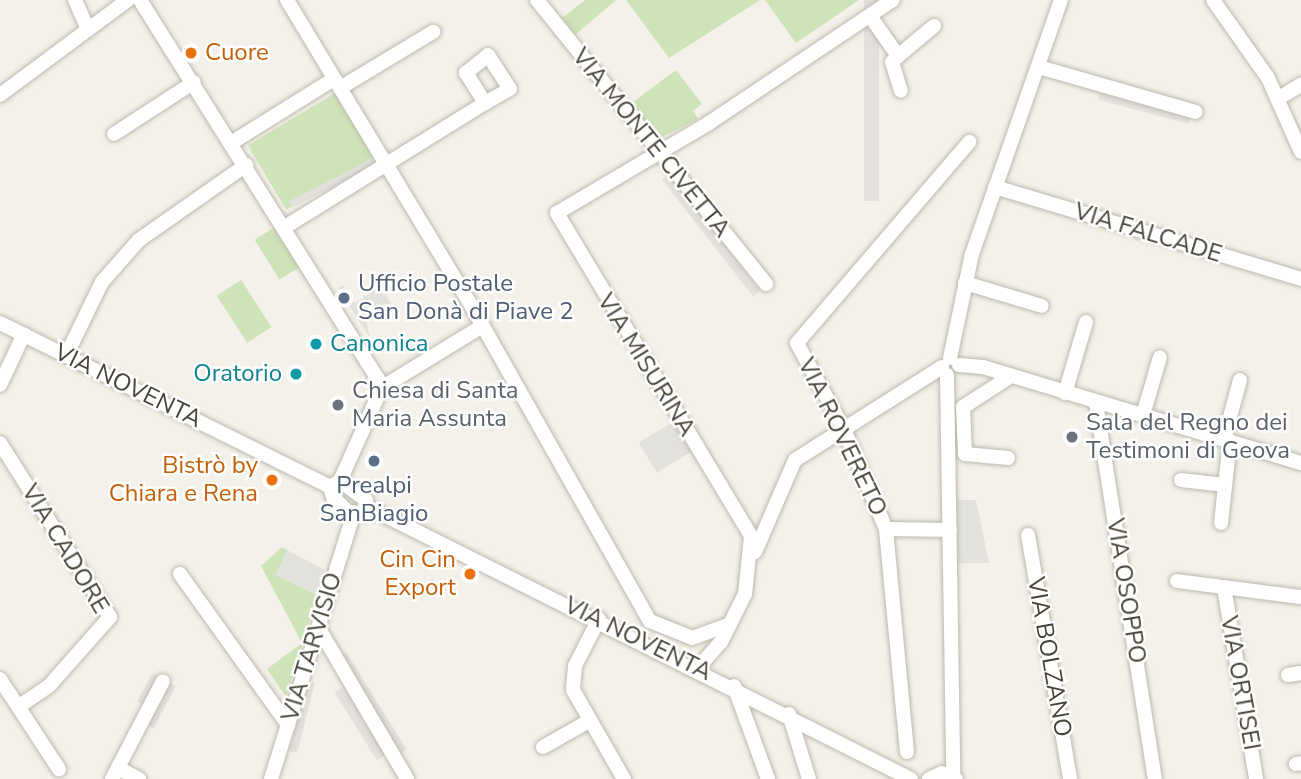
<!DOCTYPE html>
<meta charset="utf-8">
<style>
body{margin:0}
#map{position:relative;width:1301px;height:779px;overflow:hidden;background:#f3f1ea;font-family:"Nunito Sans",sans-serif}
div>[style]{position:absolute}
.green>*{inset:0;background:#cee3b8;transform-origin:0 0}
.parking>*{inset:0;background:#e2e1de;transform-origin:0 0}
.roads{filter:drop-shadow(0 0 2px #beb9ae) drop-shadow(0 0 2px #beb9ae)}
.minor>*{height:14px;margin:-7px;padding:0 7px;transform-origin:7px;border-radius:7px;background:#fff}
.dots>*{width:19px;height:19px;translate:-50% -50%;box-sizing:border-box;border:4px solid #fff;border-radius:50%}
span{translate:-50% -50%;white-space:nowrap;text-align:center;line-height:1.15;-webkit-text-stroke:5px #fff;paint-order:stroke}
.food-label{font-size:24px;color:#c56008}
.left{translate:0 -50%;text-align:left}
.right{translate:-100% -50%;text-align:right}
.street-label{font-size:24px;color:#464239}
.service-label{font-size:24px;color:#4e5e75}
.culture-label{font-size:24px;color:#0d838f}
.worship-label{font-size:24px;color:#5b616d}
</style>
<div id="map">
<div class="green">
<div style="clip-path:polygon(585px 0,616px 0,575px 35px,562px 18px)"></div>
<div style="clip-path:polygon(626px 0,760px 0,669px 58px)"></div>
<div style="clip-path:polygon(765px 0,859px 0,796px 43px)"></div>
<div style="clip-path:polygon(676px 70px,702px 104px,693px 111px,698px 119px,660px 138px,629px 105px)"></div>
<div style="left:337px;top:92px;width:75px;height:104px;rotate:59deg"></div>
<div style="left:275px;top:227px;width:47px;height:24px;rotate:58deg"></div>
<div style="left:241px;top:280px;width:56px;height:29px;rotate:57deg"></div>
<div style="clip-path:polygon(282px 547px,287px 550px,276px 575px,317px 595px,286px 697px,267px 669px,302px 643px,261px 566px)"></div>
</div>
<div class="parking">
<div style="left:864px;top:0;width:15px;height:201px"></div>
<div style="left:1100px;top:93px;width:94px;height:7px;rotate:15deg"></div>
<div style="left:372px;top:159px;width:7px;height:93px;rotate:63deg"></div>
<div style="left:669px;top:174px;width:148px;height:9px;rotate:52deg"></div>
<div style="clip-path:polygon(343px 285px,355px 303px,380px 287px,392px 305px,366px 321px,370px 338px,338px 288px)"></div>
<div style="left:673px;top:422px;width:35px;height:40px;rotate:59deg"></div>
<div style="clip-path:polygon(956px 500px,976px 500px,989px 563px,957px 563px)"></div>
<div style="clip-path:polygon(287px 550px,325px 570px,317px 595px,276px 575px)"></div>
<div style="left:346px;top:652px;width:115px;height:7px;rotate:58deg"></div>
<div style="clip-path:polygon(152px 673px,176px 686px,154px 728px,145px 724px,152px 709px,137px 702px)"></div>
<div style="left:307px;top:681px;width:8px;height:72px;rotate:14deg"></div>
<div style="left:343px;top:687px;width:80px;height:10px;rotate:58deg"></div>
</div>
<div class="roads">
<div class="minor">
<div style="left:75px;top:0;width:32px;rotate:66deg"></div>
<div style="left:140px;top:0;width:448px;rotate:57.9deg"></div>
<div style="left:378px;top:379px;width:17px;rotate:90deg"></div>
<div style="left:378px;top:396px;width:93px;rotate:114.1deg"></div>
<div style="left:287px;top:0;width:358px;rotate:58.9deg"></div>
<div style="left:472px;top:307px;width:361px;rotate:60.5deg"></div>
<div style="left:650px;top:621px;width:45px;rotate:22deg"></div>
<div style="left:692px;top:638px;width:38px;rotate:-20deg"></div>
<div style="left:537px;top:0;width:365px;rotate:51.1deg"></div>
<div style="left:1213px;top:0;width:95px;rotate:54.8deg"></div>
<div style="left:1268px;top:78px;width:81px;rotate:66deg"></div>
<div style="left:870px;top:16px;width:49px;rotate:55deg"></div>
<div style="left:898px;top:56px;width:8px;rotate:135deg"></div>
<div style="left:892px;top:62px;width:30px;rotate:73deg"></div>
<div style="left:898px;top:56px;width:47px;rotate:-39.8deg"></div>
<div style="left:1039px;top:67px;width:163px;rotate:16deg"></div>
<div style="left:340px;top:88px;width:109px;rotate:-31.1deg"></div>
<div style="left:0;top:95px;width:159px;rotate:-36.6deg"></div>
<div style="left:1279px;top:98px;width:26px;rotate:-31deg"></div>
<div style="left:114px;top:134px;width:95px;rotate:-33deg"></div>
<div style="left:231px;top:143px;width:121px;rotate:-31.9deg"></div>
<div style="left:995px;top:187px;width:320px;rotate:16.7deg"></div>
<div style="left:285px;top:227px;width:235px;rotate:-31.8deg"></div>
<div style="left:485px;top:103px;width:36px;rotate:-122deg"></div>
<div style="left:466px;top:73px;width:28px;rotate:-39deg"></div>
<div style="left:488px;top:55px;width:40px;rotate:57.1deg"></div>
<div style="left:510px;top:89px;width:29px;rotate:151deg"></div>
<div style="left:965px;top:283px;width:80px;rotate:16.6deg"></div>
<div style="left:0;top:323px;width:369px;rotate:26.4deg"></div>
<div style="left:66px;top:356px;width:82px;rotate:-64.1deg"></div>
<div style="left:102px;top:282px;width:56px;rotate:-48.6deg"></div>
<div style="left:139px;top:240px;width:131px;rotate:-35deg"></div>
<div style="left:950px;top:358px;width:106px;rotate:-78.1deg"></div>
<div style="left:972px;top:254px;width:269px;rotate:-70.7deg"></div>
<div style="left:959px;top:365px;width:24px;rotate:5deg"></div>
<div style="left:983px;top:367px;width:332px;rotate:16.8deg"></div>
<div style="left:947px;top:375px;width:401px;rotate:89.1deg"></div>
<div style="left:0;top:385px;width:56px;rotate:-64.8deg"></div>
<div style="left:381px;top:388px;width:119px;rotate:-31.5deg"></div>
<div style="left:1065px;top:393px;width:74px;rotate:-73.5deg"></div>
<div style="left:1096px;top:403px;width:381px;rotate:81.1deg"></div>
<div style="left:1143px;top:415px;width:60px;rotate:-73.7deg"></div>
<div style="left:1224px;top:439px;width:61px;rotate:-74.8deg"></div>
<div style="left:0;top:443px;width:206px;rotate:57.7deg"></div>
<div style="left:110px;top:617px;width:92px;rotate:131.5deg"></div>
<div style="left:49px;top:686px;width:36px;rotate:146deg"></div>
<div style="left:1008px;top:458px;width:43px;rotate:-174.7deg"></div>
<div style="left:965px;top:454px;width:47px;rotate:-92.4deg"></div>
<div style="left:963px;top:407px;width:57px;rotate:-32.9deg"></div>
<div style="left:1181px;top:480px;width:44px;rotate:6.5deg"></div>
<div style="left:340px;top:481px;width:32px;rotate:36deg"></div>
<div style="left:366px;top:500px;width:13px;rotate:99deg"></div>
<div style="left:364px;top:513px;width:16px;rotate:-176deg"></div>
<div style="left:348px;top:512px;width:21px;rotate:-135deg"></div>
<div style="left:333px;top:497px;width:10px;rotate:-107deg"></div>
<div style="left:330px;top:487px;width:12px;rotate:-31deg"></div>
<div style="left:368px;top:507px;width:607px;rotate:26.61deg"></div>
<div style="left:1221px;top:523px;width:83px;rotate:-83.8deg"></div>
<div style="left:886px;top:529px;width:64px;rotate:0.9deg"></div>
<div style="left:1028px;top:535px;width:248px;rotate:80.2deg"></div>
<div style="left:755px;top:552px;width:100px;rotate:-66.5deg"></div>
<div style="left:795px;top:460px;width:174px;rotate:-32.3deg"></div>
<div style="left:180px;top:574px;width:186px;rotate:54.4deg"></div>
<div style="left:1177px;top:581px;width:125px;rotate:7.4deg"></div>
<div style="left:1224px;top:587px;width:195px;rotate:80.5deg"></div>
<div style="left:599px;top:619px;width:53px;rotate:117.1deg"></div>
<div style="left:575px;top:666px;width:24px;rotate:95deg"></div>
<div style="left:573px;top:690px;width:103px;rotate:60.2deg"></div>
<div style="left:318px;top:627px;width:176px;rotate:59.6deg"></div>
<div style="left:698px;top:668px;width:35px;rotate:-49deg"></div>
<div style="left:721px;top:642px;width:54px;rotate:-63.4deg"></div>
<div style="left:745px;top:594px;width:58px;rotate:-84.1deg"></div>
<div style="left:751px;top:536px;width:377px;rotate:-121deg"></div>
<div style="left:557px;top:213px;width:177px;rotate:-30.6deg"></div>
<div style="left:709px;top:123px;width:221px;rotate:-33.8deg"></div>
<div style="left:1288px;top:675px;width:13px;rotate:-9deg"></div>
<div style="left:0;top:679px;width:108px;rotate:56.8deg"></div>
<div style="left:734px;top:686px;width:99px;rotate:69.9deg"></div>
<div style="left:789px;top:714px;width:68px;rotate:72.9deg"></div>
<div style="left:543px;top:747px;width:53px;rotate:-29.5deg"></div>
<div style="left:907px;top:752px;width:224px;rotate:-95.4deg"></div>
<div style="left:886px;top:529px;width:108px;rotate:-112.8deg"></div>
<div style="left:844px;top:429px;width:98px;rotate:-118.7deg"></div>
<div style="left:797px;top:343px;width:265px;rotate:-49.4deg"></div>
<div style="left:1296px;top:764px;width:5px;rotate:-11deg"></div>
<div style="left:118px;top:768px;width:24px;rotate:28deg"></div>
<div style="left:112px;top:779px;width:110px;rotate:-62.5deg"></div>
<div style="left:271px;top:779px;width:276px;rotate:-72.7deg"></div>
<div style="left:929px;top:779px;width:14px;rotate:-25deg"></div>
<div style="left:942px;top:773px;width:15px;rotate:23deg"></div>
</div>
</div>
<div class="dots">
<div style="left:191px;top:53px;background:#e8710a"></div>
<div style="left:344px;top:298px;background:#5c6f8a"></div>
<div style="left:316px;top:344px;background:#0f9aa8"></div>
<div style="left:296px;top:374px;background:#0f9aa8"></div>
<div style="left:338px;top:405px;background:#6b7280"></div>
<div style="left:1072px;top:437px;background:#6b7280"></div>
<div style="left:374px;top:461px;background:#5c6f8a"></div>
<div style="left:272px;top:480px;background:#e8710a"></div>
<div style="left:470px;top:574px;background:#e8710a"></div>
</div>
<div class="food-label">
<span class="left" style="left:205px;top:53px">Cuore</span>
<span class="right" style="left:258px;top:480px">Bistrò by<br>Chiara e Rena</span>
<span class="right" style="left:456px;top:574px">Cin Cin<br>Export</span>
</div>
<div class="street-label">
<span style="left:651px;top:143px;rotate:51deg">VIA MONTE CIVETTA</span>
<span style="left:1148px;top:233px;rotate:17deg">VIA FALCADE</span>
<span style="left:646px;top:365px;rotate:58deg">VIA MISURINA</span>
<span style="left:128px;top:386px;rotate:26deg">VIA NOVENTA</span>
<span style="left:842px;top:437px;rotate:64deg">VIA ROVERETO</span>
<span style="left:65px;top:549px;rotate:59deg">VIA CADORE</span>
<span style="left:1126px;top:591px;rotate:81deg">VIA OSOPPO</span>
<span style="left:638px;top:639px;rotate:26deg">VIA NOVENTA</span>
<span style="left:312px;top:647px;rotate:-73deg">VIA TARVISIO</span>
<span style="left:1049px;top:657px;rotate:80deg">VIA BOLZANO</span>
<span style="left:1240px;top:683px;rotate:80deg">VIA ORTISEI</span>
</div>
<div class="service-label">
<span class="left" style="left:358px;top:298px">Ufficio Postale<br>San Donà di Piave 2</span>
<span style="left:374px;top:500px">Prealpi<br>SanBiagio</span>
</div>
<div class="culture-label">
<span class="left" style="left:330px;top:344px">Canonica</span>
<span class="right" style="left:282px;top:374px">Oratorio</span>
</div>
<div class="worship-label">
<span class="left" style="left:352px;top:405px">Chiesa di Santa<br>Maria Assunta</span>
<span class="left" style="left:1086px;top:437px">Sala del Regno dei<br>Testimoni di Geova</span>
</div>
</div>
